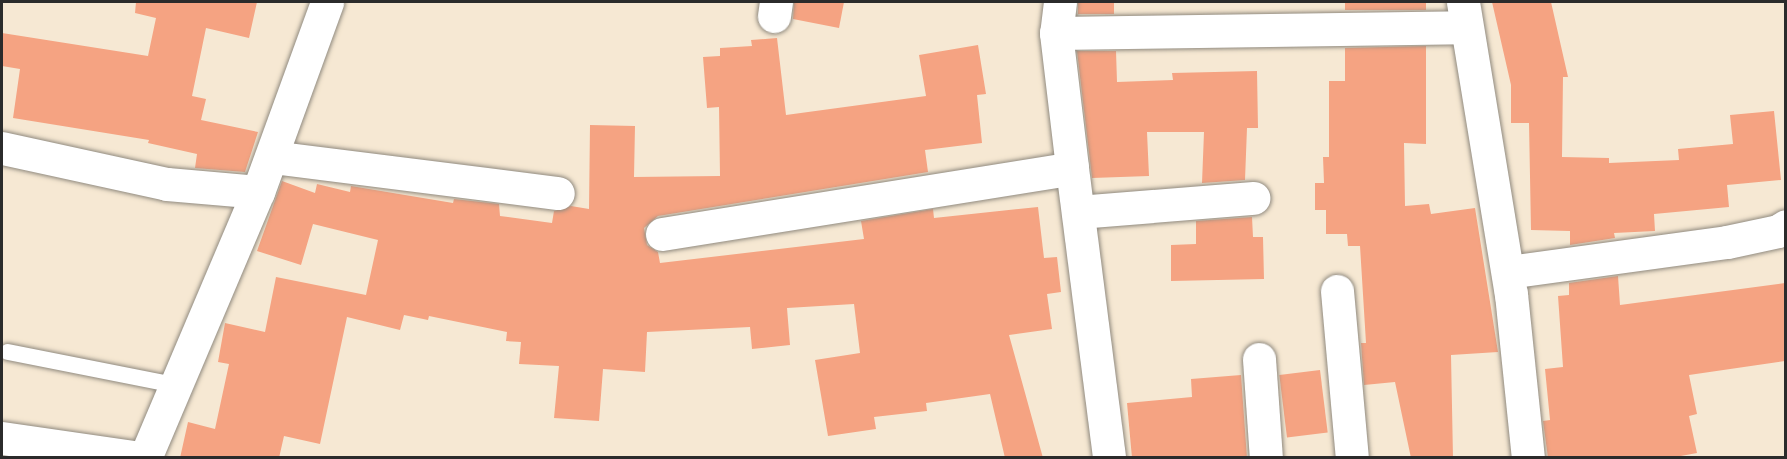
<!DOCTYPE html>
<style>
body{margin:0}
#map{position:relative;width:1787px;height:459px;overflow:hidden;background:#f6e8d3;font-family:"Architects Daughter",sans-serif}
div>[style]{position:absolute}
.building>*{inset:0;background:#f5a382;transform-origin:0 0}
.roads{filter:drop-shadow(0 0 2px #908a7f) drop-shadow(0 0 2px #908a7f)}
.service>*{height:16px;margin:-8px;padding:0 8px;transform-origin:8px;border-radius:8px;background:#fff}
.minor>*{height:33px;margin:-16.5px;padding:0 16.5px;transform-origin:16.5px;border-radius:16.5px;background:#fff}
span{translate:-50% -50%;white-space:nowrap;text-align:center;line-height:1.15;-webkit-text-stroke:4.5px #fdfcf7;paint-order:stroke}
.frame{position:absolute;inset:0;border:3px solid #2b2b2b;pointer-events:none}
</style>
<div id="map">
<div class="building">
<div style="clip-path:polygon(136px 2px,257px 2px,249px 38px,206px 28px,192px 96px,206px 99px,201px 120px,258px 132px,245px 172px,195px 168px,197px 154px,148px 143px,149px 140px,13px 118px,20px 69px,2px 66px,2px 33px,148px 56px,156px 18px,135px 13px)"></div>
<div style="clip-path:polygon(794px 2px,844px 2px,839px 28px,793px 19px)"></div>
<div style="left:1078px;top:2px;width:36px;height:12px"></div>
<div style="left:1345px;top:2px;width:81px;height:8px"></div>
<div style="clip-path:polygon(1492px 2px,1551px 2px,1568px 77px,1563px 77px,1562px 157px,1609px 158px,1609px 163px,1679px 160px,1678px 149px,1733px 144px,1730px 115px,1774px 111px,1781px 180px,1727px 185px,1729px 207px,1654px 214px,1655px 231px,1614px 233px,1615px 238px,1570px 245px,1570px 231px,1531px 230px,1529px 123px,1511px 123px,1511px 85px)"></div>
<div style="clip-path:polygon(777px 38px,786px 115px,926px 96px,919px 55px,978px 45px,986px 94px,977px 95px,982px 143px,925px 150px,928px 172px,658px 216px,644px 228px,647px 245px,658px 252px,660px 263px,864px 239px,861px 221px,933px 209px,934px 218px,1038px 207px,1044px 258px,1057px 257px,1061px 292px,1047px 294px,1052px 329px,1009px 335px,1043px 458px,1005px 458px,990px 394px,926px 403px,927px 411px,874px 417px,876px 429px,828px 436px,815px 360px,860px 353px,854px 304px,787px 308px,790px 345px,752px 349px,750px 327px,647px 332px,645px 372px,603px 369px,599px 421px,554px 418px,559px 366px,519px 364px,521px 342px,506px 341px,507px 332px,429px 316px,428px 320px,404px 315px,400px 330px,347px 317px,320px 444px,284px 436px,279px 458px,180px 458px,188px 422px,215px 429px,229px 364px,218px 362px,225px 323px,265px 332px,276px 277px,366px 295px,378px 240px,313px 224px,301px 265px,257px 251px,282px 181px,315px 193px,317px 184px,350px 192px,351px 186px,453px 203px,454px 199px,499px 204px,500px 216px,552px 223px,554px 211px,571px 206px,589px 209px,590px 125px,635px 126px,634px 177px,720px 176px,719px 107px,707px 108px,703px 57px,720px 56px,720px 48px,752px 46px,751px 40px)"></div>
<div style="clip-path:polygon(1426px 46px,1426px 144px,1404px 143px,1405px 206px,1429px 204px,1431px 214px,1475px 208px,1498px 352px,1451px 355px,1453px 458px,1411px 458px,1395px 382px,1364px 385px,1361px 343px,1366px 343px,1360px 246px,1348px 246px,1347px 234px,1326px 234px,1326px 210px,1315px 210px,1315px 183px,1324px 183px,1323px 157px,1329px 157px,1329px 81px,1345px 81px,1345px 48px)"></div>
<div style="clip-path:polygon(1077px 51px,1116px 51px,1117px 82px,1173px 80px,1172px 73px,1257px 71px,1258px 128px,1247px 128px,1245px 180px,1202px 183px,1204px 132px,1147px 132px,1149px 176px,1092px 178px)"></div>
<div style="clip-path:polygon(1252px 217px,1253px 237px,1263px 237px,1264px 279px,1171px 281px,1171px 245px,1196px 244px,1196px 221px)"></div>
<div style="clip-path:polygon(1618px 276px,1620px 305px,1785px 283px,1785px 361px,1689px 375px,1697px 414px,1689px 416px,1697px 453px,1670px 458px,1548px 458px,1543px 421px,1550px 420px,1545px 369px,1563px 367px,1558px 296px,1569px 295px,1569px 283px)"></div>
<div style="left:1320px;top:370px;width:63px;height:41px;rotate:83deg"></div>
<div style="clip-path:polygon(1241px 375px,1247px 458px,1132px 458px,1127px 403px,1192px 397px,1191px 379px)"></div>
</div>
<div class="roads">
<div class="service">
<div style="left:8px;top:352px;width:170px;rotate:11.2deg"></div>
</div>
<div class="minor">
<div style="left:1060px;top:2px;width:31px;rotate:97deg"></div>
<div style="left:1056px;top:33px;width:136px;rotate:83.2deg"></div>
<div style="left:1463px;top:2px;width:296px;rotate:80.7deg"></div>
<div style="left:1511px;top:294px;width:165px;rotate:84.1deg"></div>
<div style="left:774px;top:16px;width:14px;rotate:-82deg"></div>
<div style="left:1056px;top:33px;width:409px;rotate:-0.8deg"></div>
<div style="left:2px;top:148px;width:169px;rotate:12.3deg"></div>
<div style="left:167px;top:184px;width:91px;rotate:5deg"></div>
<div style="left:272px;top:157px;width:288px;rotate:7.2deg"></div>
<div style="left:1078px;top:212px;width:176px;rotate:-4.6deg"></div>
<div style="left:662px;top:234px;width:415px;rotate:-9.1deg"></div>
<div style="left:1072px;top:168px;width:292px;rotate:82.7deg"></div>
<div style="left:1508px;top:272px;width:221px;rotate:-7.8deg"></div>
<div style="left:1727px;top:242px;width:52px;rotate:-12.2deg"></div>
<div style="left:1778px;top:231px;width:9px;rotate:-32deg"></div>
<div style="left:1337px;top:291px;width:168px;rotate:84.9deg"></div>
<div style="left:1259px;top:359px;width:99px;rotate:86deg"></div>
<div style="left:2px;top:438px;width:140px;rotate:8.2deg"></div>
<div style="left:145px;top:458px;width:289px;rotate:-67deg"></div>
<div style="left:258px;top:192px;width:202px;rotate:-70deg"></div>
</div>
</div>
<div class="frame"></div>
</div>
